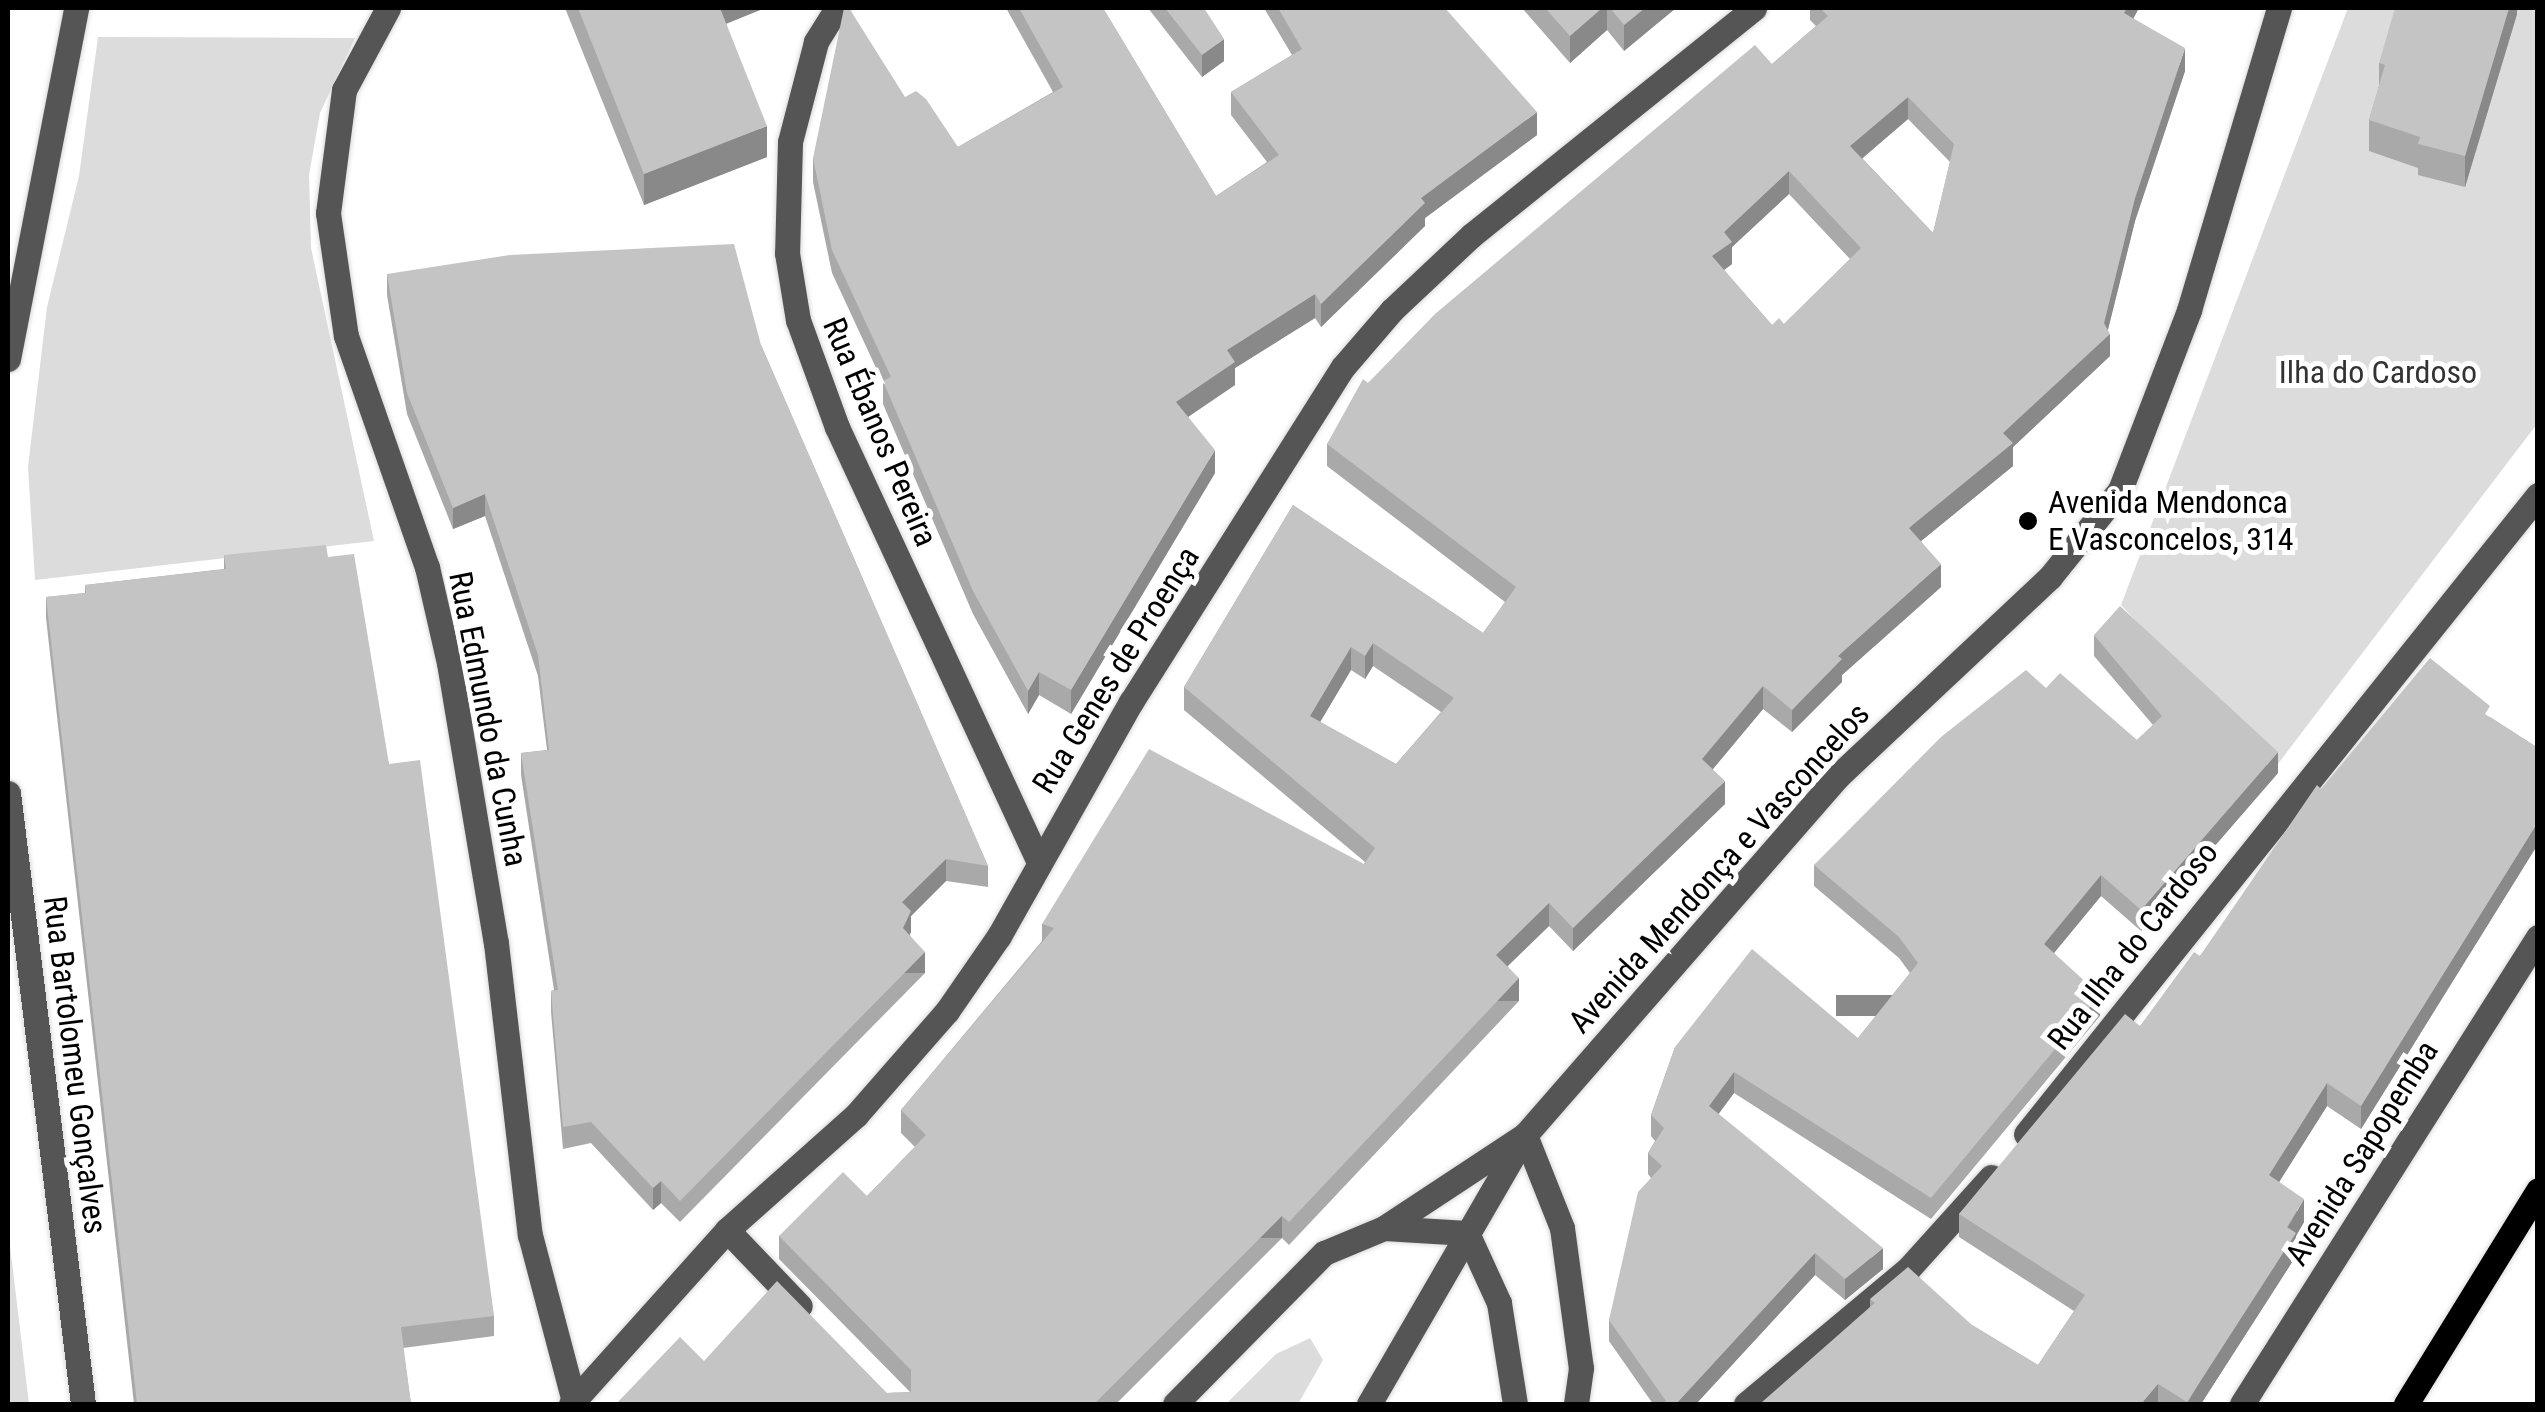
<!DOCTYPE html>
<meta charset="utf-8">
<style>
body{margin:0}
#map{position:relative;width:2545px;height:1412px;overflow:hidden;background:#fff;font-family:"Roboto Condensed",sans-serif}
div>[style]{position:absolute}
.green>*{inset:0;background:#dcdcdc}
.roads{filter:drop-shadow(0 0 2px #dbdbdb) drop-shadow(0 0 2px #dbdbdb)}
.minor>*{height:25px;margin:-12.5px;padding:0 12.5px;transform-origin:12.5px;border-radius:12.5px;background:#555}
.major>*{height:25px;margin:-12.5px;padding:0 12.5px;transform-origin:12.5px;border-radius:12.5px;background:#000}
.wall>*{inset:0;background:#a9a9a9}
.shaded-wall>*{inset:0;background:#898989;transform-origin:0 0}
.building>*{inset:0;background:#c4c4c4}
.dots>*{width:28px;height:28px;translate:-50% -50%;box-sizing:border-box;border:5px solid #fff;border-radius:50%}
span{translate:-50% -50%;white-space:nowrap;text-align:center;line-height:1.15;-webkit-text-stroke:10px #fff;paint-order:stroke}
.park-label{font-size:32px;color:#333}
.street-label{font-size:32px;color:#000}
.poi-label{font-size:32px;color:#000}
.left{translate:0 -50%;text-align:left}
.frame{position:absolute;inset:0;border:10px solid #000;pointer-events:none}
</style>
<div id="map">
<div class="green">
<div style="clip-path:polygon(2348px 8px,2537px 8px,2537px 424px,2274px 769px,2121px 605px)"></div>
<div style="clip-path:polygon(98px 37px,355px 38px,320px 113px,309px 175px,311px 248px,374px 541px,35px 580px,28px 467px,47px 307px,79px 176px)"></div>
<div style="clip-path:polygon(8px 1229px,29px 1404px,8px 1404px)"></div>
<div style="clip-path:polygon(1310px 1338px,1323px 1360px,1298px 1404px,1226px 1404px,1276px 1354px)"></div>
</div>
<div class="roads">
<div class="minor">
<div style="left:388px;top:8px;width:93px;rotate:118.2deg"></div>
<div style="left:344px;top:90px;width:124px;rotate:97.4deg"></div>
<div style="left:328px;top:213px;width:124px;rotate:81.7deg"></div>
<div style="left:346px;top:336px;width:245px;rotate:70.7deg"></div>
<div style="left:427px;top:567px;width:98px;rotate:77.1deg"></div>
<div style="left:449px;top:663px;width:284px;rotate:80.5deg"></div>
<div style="left:496px;top:943px;width:294px;rotate:83.4deg"></div>
<div style="left:530px;top:1235px;width:172px;rotate:75.2deg"></div>
<div style="left:837px;top:8px;width:40px;rotate:122deg"></div>
<div style="left:816px;top:42px;width:103px;rotate:104.6deg"></div>
<div style="left:790px;top:142px;width:111px;rotate:91.5deg"></div>
<div style="left:787px;top:253px;width:68px;rotate:80.7deg"></div>
<div style="left:798px;top:320px;width:114px;rotate:70deg"></div>
<div style="left:837px;top:427px;width:478px;rotate:65.1deg"></div>
<div style="left:8px;top:359px;width:358px;rotate:-79deg"></div>
<div style="left:8px;top:793px;width:616px;rotate:83deg"></div>
<div style="left:2026px;top:1134px;width:819px;rotate:-51.3deg"></div>
<div style="left:1384px;top:1228px;width:83px;rotate:3.4deg"></div>
<div style="left:1467px;top:1233px;width:77px;rotate:65.4deg"></div>
<div style="left:1499px;top:1303px;width:102px;rotate:81deg"></div>
<div style="left:727px;top:1230px;width:105px;rotate:46.2deg"></div>
<div style="left:571px;top:1404px;width:234px;rotate:-48.1deg"></div>
<div style="left:727px;top:1230px;width:173px;rotate:-41.7deg"></div>
<div style="left:856px;top:1115px;width:138px;rotate:-48.8deg"></div>
<div style="left:947px;top:1011px;width:91px;rotate:-55.3deg"></div>
<div style="left:999px;top:936px;width:269px;rotate:-60.6deg"></div>
<div style="left:1131px;top:702px;width:396px;rotate:-57.7deg"></div>
<div style="left:1343px;top:367px;width:75px;rotate:-49.3deg"></div>
<div style="left:1392px;top:310px;width:110px;rotate:-43.2deg"></div>
<div style="left:1472px;top:235px;width:362px;rotate:-38.8deg"></div>
<div style="left:1175px;top:1404px;width:212px;rotate:-45.4deg"></div>
<div style="left:1324px;top:1253px;width:65px;rotate:-22.6deg"></div>
<div style="left:1384px;top:1228px;width:169px;rotate:-33.4deg"></div>
<div style="left:1525px;top:1135px;width:100px;rotate:68.3deg"></div>
<div style="left:1562px;top:1228px;width:141px;rotate:82.3deg"></div>
<div style="left:1581px;top:1368px;width:36px;rotate:98deg"></div>
<div style="left:1369px;top:1404px;width:311px;rotate:-59.9deg"></div>
<div style="left:1525px;top:1135px;width:475px;rotate:-48.9deg"></div>
<div style="left:1837px;top:777px;width:292px;rotate:-43.2deg"></div>
<div style="left:2050px;top:577px;width:112px;rotate:-51.2deg"></div>
<div style="left:2120px;top:490px;width:193px;rotate:-69deg"></div>
<div style="left:2189px;top:310px;width:315px;rotate:-73.4deg"></div>
<div style="left:1746px;top:1404px;width:211px;rotate:-39.8deg"></div>
<div style="left:1908px;top:1269px;width:124px;rotate:-47.9deg"></div>
<div style="left:2242px;top:1404px;width:553px;rotate:-57.63deg"></div>
</div>
<div class="major">
<div style="left:2406px;top:1404px;width:251px;rotate:-58.3deg"></div>
</div>
</div>
<div class="wall">
<div style="clip-path:polygon(565px 8px,765px 8px,726px 23px,767px 157px,644px 205px)"></div>
<div style="clip-path:polygon(1006px 8px,1103px 8px,1216px 196px,1267px 162px,1231px 115px,1231px 92px,1292px 55px,1264px 8px,1445px 8px,1537px 135px,1425px 218px,1425px 226px,1321px 327px,1315px 318px,1235px 368px,1235px 385px,1188px 417px,1215px 473px,1071px 714px,1039px 695px,1028px 714px,973px 614px,883px 404px,883px 383px,832px 273px,813px 182px,813px 158px,905px 97px,958px 147px,1053px 92px)"></div>
<div style="clip-path:polygon(1148px 8px,1204px 8px,1224px 61px,1202px 77px)"></div>
<div style="clip-path:polygon(1522px 8px,1676px 8px,1624px 51px,1607px 30px,1570px 63px)"></div>
<div style="clip-path:polygon(evenodd,1810px 8px,2139px 8px,2133px 18px,2185px 71px,2135px 221px,2108px 330px,2110px 356px,2013px 447px,2013px 466px,1921px 541px,1941px 587px,1842px 675px,1842px 682px,1792px 732px,1763px 709px,1713px 769px,1725px 804px,1573px 951px,1549px 926px,1508px 966px,1519px 1001px,1289px 1245px,1282px 1238px,1116px 1404px,616px 1404px,704px 1361px,887px 1393px,910px 1392px,779px 1259px,779px 1236px,867px 1196px,915px 1147px,901px 1133px,901px 1110px,1042px 941px,1042px 924px,1364px 864px,1365px 862px,1184px 710px,1184px 687px,1293px 505px,1483px 633px,1505px 602px,1327px 466px,1327px 444px,1368px 383px,1772px 64px,1816px 26px,1810px 20px,1810px 8px,1908px 119px,1950px 162px,1933px 233px,1862px 158px,1908px 119px,1810px 8px,1789px 194px,1850px 259px,1784px 324px,1772px 325px,1724px 270px,1732px 264px,1732px 247px,1789px 194px,1810px 8px,1373px 666px,1441px 712px,1396px 764px,1320px 722px,1351px 670px,1365px 679px,1373px 666px)"></div>
<div style="clip-path:polygon(2517px 8px,2517px 14px,2465px 187px,2418px 175px,2418px 168px,2369px 151px,2369px 120px,2379px 86px,2379px 63px)"></div>
<div style="clip-path:polygon(387px 274px,761px 345px,988px 866px,988px 887px,946px 881px,911px 916px,910px 935px,925px 973px,680px 1222px,661px 1203px,653px 1210px,591px 1143px,563px 1149px,551px 1012px,551px 991px,554px 990px,521px 775px,521px 753px,547px 750px,538px 676px,485px 516px,453px 529px,407px 414px,387px 295px)"></div>
<div style="clip-path:polygon(224px 555px,328px 557px,389px 764px,494px 1316px,494px 1336px,403px 1348px,411px 1404px,134px 1404px,46px 618px,46px 597px,85px 593px,85px 585px,224px 569px)"></div>
<div style="clip-path:polygon(2094px 635px,2278px 773px,2141px 931px,2101px 896px,2054px 953px,2100px 1016px,1931px 1219px,1734px 1093px,1718px 1114px,1883px 1269px,1845px 1300px,1815px 1275px,1696px 1404px,1653px 1404px,1609px 1341px,1609px 1320px,1651px 1178px,1648px 1174px,1648px 1153px,1655px 1141px,1651px 1136px,1651px 1115px,1675px 1047px,1858px 1038px,1910px 973px,1899px 958px,1814px 886px,1814px 865px,2046px 688px,2137px 740px,2153px 725px,2094px 656px)"></div>
<div style="clip-path:polygon(2490px 717px,2538px 748px,2538px 844px,2361px 1129px,2327px 1106px,2279px 1182px,2304px 1222px,2296px 1236px,2296px 1256px,2201px 1404px,1760px 1404px,1870px 1307px,1870px 1299px,1972px 1325px,2038px 1365px,2074px 1311px,1959px 1237px,1959px 1214px,2140px 1026px,2200px 956px,2321px 789px)"></div>
</div>
<div class="shaded-wall">
<div style="clip-path:polygon(716px 8px,765px 8px,716px 28px)"></div>
<div style="clip-path:polygon(1602px 8px,1607px 8px,1607px 30px,1570px 63px,1570px 36px)"></div>
<div style="clip-path:polygon(1645px 8px,1676px 8px,1624px 51px,1624px 25px)"></div>
<div style="clip-path:polygon(2127px 8px,2139px 8px,2124px 36px,2124px 13px)"></div>
<div style="clip-path:polygon(2509px 8px,2517px 8px,2517px 14px,2465px 187px,2465px 156px)"></div>
<div style="clip-path:polygon(1224px 39px,1224px 61px,1202px 77px,1202px 55px)"></div>
<div style="clip-path:polygon(2185px 48px,2185px 71px,2135px 221px,2106px 337px,2110px 334px,2110px 356px,2013px 447px,2013px 466px,1909px 551px,1909px 528px,2003px 433px,2104px 323px,2135px 198px)"></div>
<div style="clip-path:polygon(1908px 97px,1908px 119px,1850px 169px,1850px 146px)"></div>
<div style="clip-path:polygon(1537px 112px,1537px 135px,1425px 218px,1425px 226px,1321px 327px,1321px 304px,1421px 198px)"></div>
<div style="clip-path:polygon(767px 126px,767px 157px,644px 205px,644px 174px)"></div>
<div style="clip-path:polygon(1789px 171px,1789px 194px,1732px 247px,1732px 264px,1712px 279px,1712px 256px,1724px 232px)"></div>
<div style="clip-path:polygon(1315px 294px,1315px 318px,1235px 368px,1235px 385px,1176px 425px,1176px 402px,1227px 350px)"></div>
<div style="clip-path:polygon(1215px 450px,1215px 473px,1071px 714px,1071px 690px)"></div>
<div style="clip-path:polygon(485px 494px,485px 516px,453px 529px,453px 508px)"></div>
<div style="clip-path:polygon(1941px 564px,1941px 587px,1842px 675px,1842px 682px,1792px 732px,1792px 710px,1838px 656px)"></div>
<div style="clip-path:polygon(1373px 643px,1373px 666px,1365px 679px,1365px 656px)"></div>
<div style="clip-path:polygon(1351px 647px,1351px 670px,1310px 739px,1310px 716px)"></div>
<div style="clip-path:polygon(1039px 672px,1039px 695px,1028px 714px,1028px 691px)"></div>
<div style="clip-path:polygon(1763px 686px,1763px 709px,1702px 782px,1702px 759px)"></div>
<div style="clip-path:polygon(2278px 752px,2278px 773px,2141px 931px,2141px 910px)"></div>
<div style="clip-path:polygon(1725px 781px,1725px 804px,1573px 951px,1573px 928px)"></div>
<div style="clip-path:polygon(2538px 822px,2538px 844px,2361px 1129px,2361px 1106px)"></div>
<div style="clip-path:polygon(946px 859px,946px 881px,911px 916px,911px 932px,903px 949px,902px 902px)"></div>
<div style="clip-path:polygon(2101px 875px,2101px 896px,2044px 965px,2044px 944px)"></div>
<div style="clip-path:polygon(1549px 903px,1549px 926px,1496px 977px,1496px 955px)"></div>
<div style="left:925px;top:952px;width:21px;height:349px;rotate:90deg"></div>
<div style="left:1519px;top:978px;width:23px;height:335px;rotate:90deg"></div>
<div style="left:2100px;top:995px;width:21px;height:264px;rotate:90deg"></div>
<div style="clip-path:polygon(1734px 1072px,1734px 1093px,1709px 1127px,1709px 1106px)"></div>
<div style="clip-path:polygon(2327px 1083px,2327px 1106px,2269px 1198px,2269px 1175px)"></div>
<div style="clip-path:polygon(661px 1181px,661px 1203px,653px 1210px,653px 1188px)"></div>
<div style="clip-path:polygon(2304px 1199px,2304px 1222px,2296px 1236px,2296px 1256px,2201px 1404px,2187px 1404px)"></div>
<div style="left:1282px;top:1216px;width:22px;height:266px;rotate:90deg"></div>
<div style="clip-path:polygon(1883px 1248px,1883px 1269px,1845px 1300px,1845px 1279px)"></div>
<div style="clip-path:polygon(1815px 1253px,1815px 1275px,1696px 1404px,1676px 1404px)"></div>
<div style="clip-path:polygon(2158px 1384px,2158px 1404px,2141px 1404px)"></div>
</div>
<div class="building">
<div style="clip-path:polygon(578px 8px,720px 8px,767px 126px,644px 174px)"></div>
<div style="clip-path:polygon(844px 8px,849px 8px,905px 97px,916px 91px,926px 99px,958px 147px,1063px 87px,1019px 8px,1103px 8px,1216px 196px,1279px 155px,1231px 92px,1302px 49px,1278px 8px,1445px 8px,1537px 112px,1421px 198px,1425px 203px,1321px 304px,1315px 294px,1227px 350px,1235px 362px,1176px 402px,1215px 450px,1071px 690px,1039px 672px,1028px 691px,973px 591px,883px 381px,891px 377px,832px 250px,813px 158px)"></div>
<div style="clip-path:polygon(1165px 8px,1204px 8px,1224px 39px,1202px 55px)"></div>
<div style="clip-path:polygon(1545px 8px,1602px 8px,1570px 36px)"></div>
<div style="clip-path:polygon(1610px 8px,1645px 8px,1624px 25px)"></div>
<div style="clip-path:polygon(evenodd,1820px 8px,2127px 8px,2124px 13px,2185px 48px,2135px 198px,2104px 323px,2110px 334px,2003px 433px,2013px 443px,1909px 528px,1941px 564px,1838px 656px,1842px 659px,1792px 710px,1763px 686px,1702px 759px,1725px 781px,1573px 928px,1549px 903px,1496px 955px,1519px 978px,1289px 1222px,1282px 1216px,1094px 1404px,616px 1404px,680px 1337px,704px 1361px,777px 1281px,887px 1393px,911px 1392px,911px 1370px,779px 1236px,843px 1172px,867px 1196px,926px 1135px,901px 1110px,1054px 928px,1042px 924px,1149px 749px,1364px 864px,1375px 848px,1184px 687px,1293px 505px,1483px 633px,1516px 587px,1327px 444px,1363px 379px,1368px 383px,1435px 314px,1755px 45px,1772px 64px,1828px 16px,1820px 8px,1908px 97px,1954px 144px,1933px 233px,1850px 146px,1908px 97px,1820px 8px,1789px 171px,1861px 248px,1784px 324px,1779px 318px,1772px 325px,1712px 256px,1732px 242px,1724px 232px,1789px 171px,1820px 8px,1373px 643px,1454px 698px,1396px 764px,1310px 716px,1351px 647px,1365px 656px,1373px 643px)"></div>
<div style="clip-path:polygon(2395px 8px,2509px 8px,2465px 156px,2418px 144px,2420px 137px,2369px 120px,2385px 65px,2379px 63px)"></div>
<div style="clip-path:polygon(734px 244px,761px 345px,988px 866px,946px 859px,902px 902px,911px 911px,903px 928px,925px 952px,680px 1201px,661px 1181px,653px 1188px,591px 1122px,563px 1127px,551px 991px,558px 990px,521px 753px,549px 750px,538px 655px,485px 494px,453px 508px,407px 393px,387px 274px,510px 255px)"></div>
<div style="clip-path:polygon(326px 545px,328px 557px,354px 554px,389px 764px,420px 760px,494px 1316px,401px 1327px,411px 1404px,137px 1404px,46px 597px,86px 593px,85px 585px,226px 569px,224px 555px)"></div>
<div style="clip-path:polygon(2120px 606px,2278px 752px,2141px 910px,2101px 875px,2044px 944px,2100px 995px,1931px 1198px,1734px 1072px,1709px 1106px,1883px 1248px,1845px 1279px,1815px 1253px,1676px 1404px,1668px 1404px,1609px 1320px,1638px 1192px,1662px 1166px,1648px 1153px,1664px 1128px,1651px 1115px,1675px 1047px,1752px 949px,1858px 1038px,1918px 963px,1899px 937px,1814px 865px,1941px 737px,2026px 670px,2046px 688px,2060px 673px,2137px 740px,2162px 716px,2094px 635px)"></div>
<div style="clip-path:polygon(2430px 658px,2490px 706px,2485px 714px,2538px 748px,2538px 822px,2361px 1106px,2327px 1083px,2269px 1175px,2304px 1199px,2287px 1227px,2296px 1233px,2187px 1402px,2158px 1384px,2141px 1404px,1760px 1404px,1875px 1303px,1870px 1299px,1908px 1267px,1972px 1325px,2038px 1365px,2085px 1295px,1959px 1214px,2125px 1014px,2140px 1026px,2194px 952px,2200px 956px,2317px 785px,2321px 789px)"></div>
</div>
<div class="dots">
<div style="left:2028px;top:521px;background:#000"></div>
</div>
<div class="park-label">
<span style="left:2378px;top:372px">Ilha do Cardoso</span>
</div>
<div class="street-label">
<span style="left:880px;top:432px;rotate:67deg">Rua Ébanos Pereira</span>
<span style="left:1116px;top:670px;rotate:-58deg">Rua Genes de Proença</span>
<span style="left:488px;top:719px;rotate:79deg">Rua Edmundo da Cunha</span>
<span style="left:1719px;top:868px;rotate:-48deg">Avenida Mendonça e Vasconcelos</span>
<span style="left:2133px;top:946px;rotate:-52deg">Rua Ilha do Cardoso</span>
<span style="left:75px;top:1065px;rotate:83deg">Rua Bartolomeu Gonçalves</span>
<span style="left:2362px;top:1153px;rotate:-58deg">Avenida Sapopemba</span>
</div>
<div class="poi-label">
<span class="left" style="left:2048px;top:521px">Avenida Mendonca<br>E Vasconcelos, 314</span>
</div>
<div class="frame"></div>
</div>
